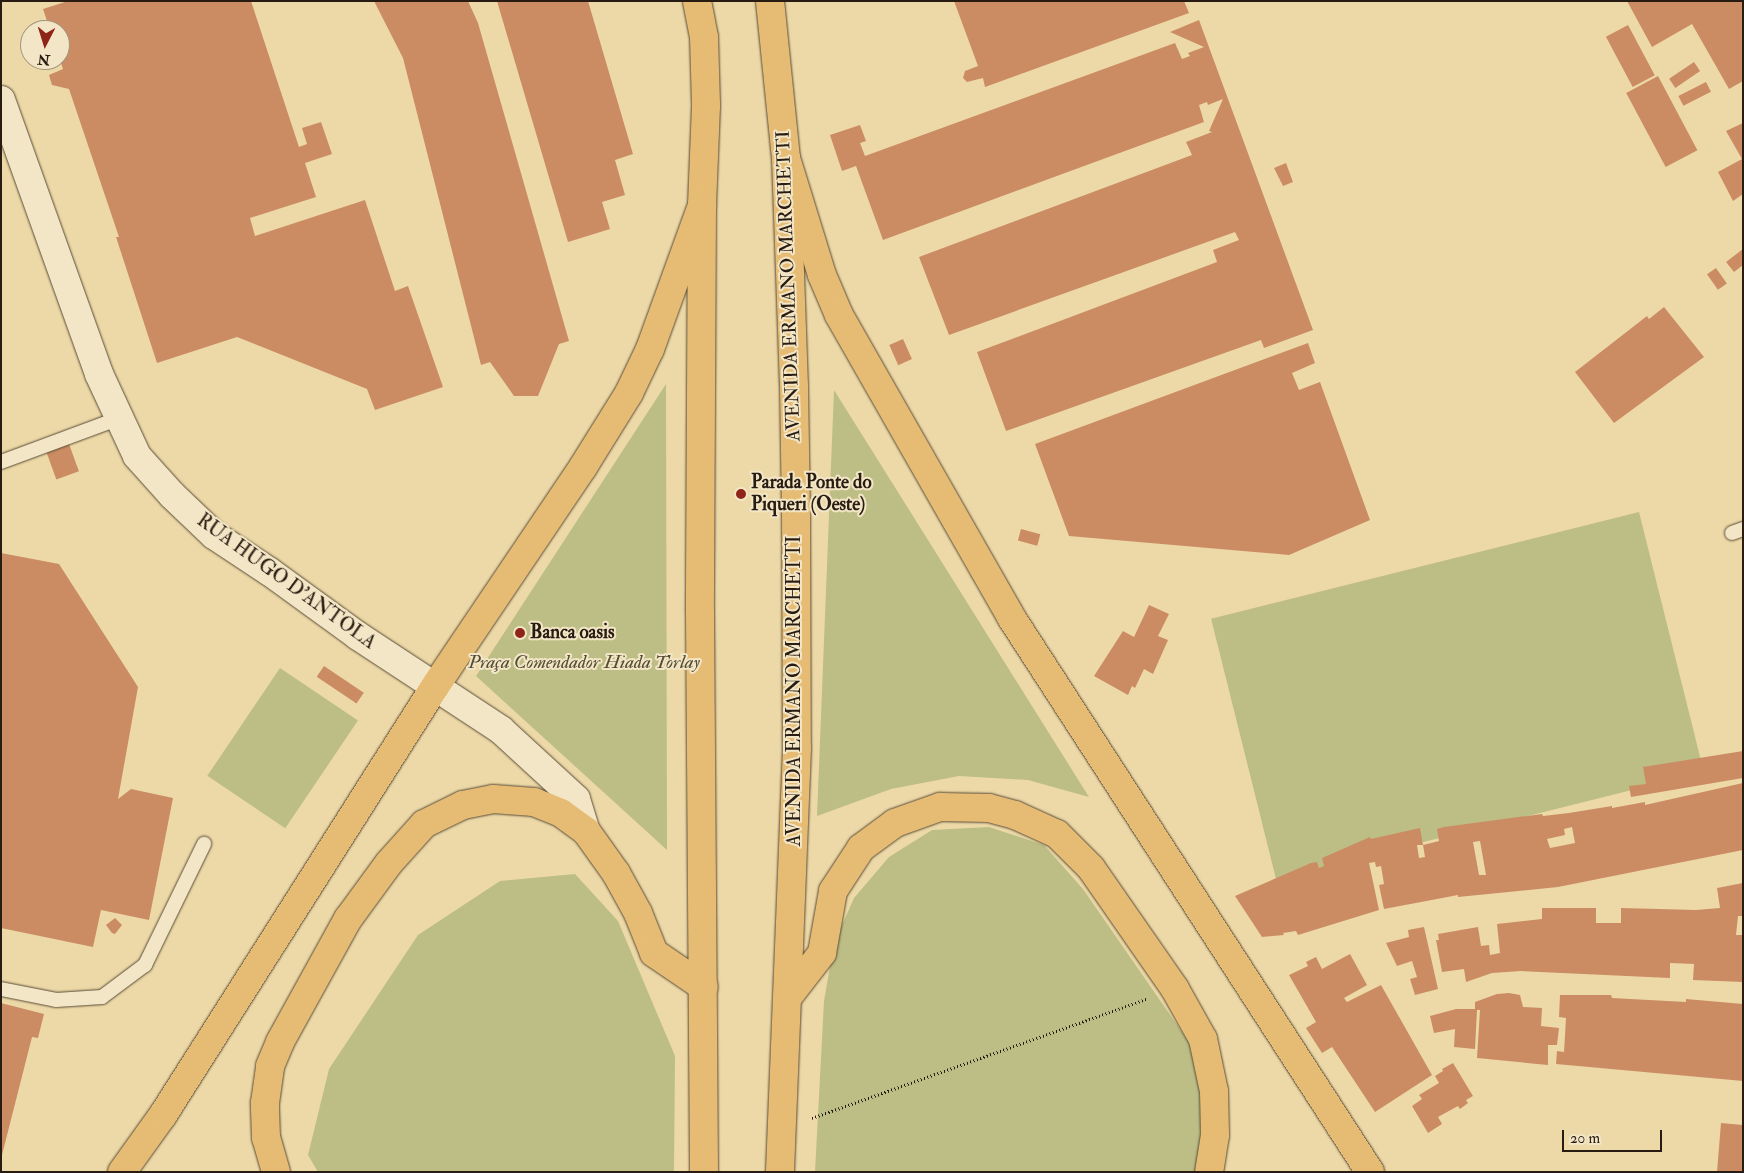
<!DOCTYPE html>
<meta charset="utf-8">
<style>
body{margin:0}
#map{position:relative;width:1744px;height:1173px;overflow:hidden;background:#edd9a7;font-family:"IM FELL Double Pica",serif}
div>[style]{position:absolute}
.green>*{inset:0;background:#bcbe85;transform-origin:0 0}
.building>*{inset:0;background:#cb8c63;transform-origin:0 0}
.path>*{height:3px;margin-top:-1.5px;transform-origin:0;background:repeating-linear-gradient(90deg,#281c12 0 1px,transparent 0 3.5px)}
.roads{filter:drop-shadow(0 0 1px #594b37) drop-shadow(0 0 1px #594b37)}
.lane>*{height:14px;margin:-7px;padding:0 7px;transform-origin:7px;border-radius:7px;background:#f3e6c6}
.secondary>*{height:28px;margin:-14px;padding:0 14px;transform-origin:14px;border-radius:14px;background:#f3e6c6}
.primary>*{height:28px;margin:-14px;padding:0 14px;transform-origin:14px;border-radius:14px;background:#e6bc74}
.highway>*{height:28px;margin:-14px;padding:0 14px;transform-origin:14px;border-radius:14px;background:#e6bc74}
.dots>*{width:14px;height:14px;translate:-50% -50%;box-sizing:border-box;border:2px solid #f3e6c6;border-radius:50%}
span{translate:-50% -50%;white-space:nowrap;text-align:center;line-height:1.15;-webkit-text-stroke:4px #f3e6c6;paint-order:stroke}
.street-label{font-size:19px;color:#281c12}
.poi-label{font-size:19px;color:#281c12;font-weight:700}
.left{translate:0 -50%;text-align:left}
.park-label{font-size:19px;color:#544d34;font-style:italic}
.frame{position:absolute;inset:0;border:2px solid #281c12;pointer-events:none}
.north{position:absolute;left:20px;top:20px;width:50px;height:50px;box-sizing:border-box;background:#f3e6c6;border:1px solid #a2957e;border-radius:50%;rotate:185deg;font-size:14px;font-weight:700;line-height:20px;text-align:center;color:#281c12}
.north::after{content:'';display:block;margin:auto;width:18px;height:22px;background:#8f2418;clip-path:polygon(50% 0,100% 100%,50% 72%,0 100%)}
.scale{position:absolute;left:1562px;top:1130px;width:100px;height:22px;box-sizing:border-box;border:2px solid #281c12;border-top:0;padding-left:6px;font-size:15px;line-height:18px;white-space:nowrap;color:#281c12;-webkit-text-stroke:4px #f3e6c6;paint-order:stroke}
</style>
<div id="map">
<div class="green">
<div style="clip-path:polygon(666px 384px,667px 850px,476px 676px)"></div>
<div style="clip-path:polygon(834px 390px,1089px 797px,1028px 780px,959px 776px,891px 789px,817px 816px)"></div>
<div style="left:1639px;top:512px;width:268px;height:441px;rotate:76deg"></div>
<div style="left:280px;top:668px;width:94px;height:130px;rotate:34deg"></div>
<div style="clip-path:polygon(989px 827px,1044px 845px,1083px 889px,1200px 1058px,1206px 1128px,1197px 1172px,815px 1172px,824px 1001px,834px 943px,854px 898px,889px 857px,932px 830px)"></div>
<div style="clip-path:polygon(575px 874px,618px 921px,675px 1056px,674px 1172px,318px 1172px,308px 1155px,329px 1069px,418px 935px,500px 881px)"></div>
</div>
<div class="building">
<div style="clip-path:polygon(68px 1px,251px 1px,299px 147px,307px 144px,302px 128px,321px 122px,332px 154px,305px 163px,316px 197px,250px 218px,255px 236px,365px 200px,395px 291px,408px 286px,443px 387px,375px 410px,367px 389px,237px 337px,157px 363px,116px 237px,119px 237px,69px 89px,52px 85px,49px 75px,63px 69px,60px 60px,60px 30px,50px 30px,43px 9px)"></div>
<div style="clip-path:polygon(374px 1px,468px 1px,478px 23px,569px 341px,559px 344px,538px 396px,514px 396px,490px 362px,481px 365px,403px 58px)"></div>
<div style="clip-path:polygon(497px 1px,588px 1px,633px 154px,615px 160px,625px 195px,602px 202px,610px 229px,568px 242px)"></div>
<div style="clip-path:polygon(954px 1px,1184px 1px,1189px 13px,985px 87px,983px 78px,967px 82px,963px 78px,965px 71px,978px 66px)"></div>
<div style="clip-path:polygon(1627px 1px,1743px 1px,1743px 81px,1729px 89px,1692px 24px,1652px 47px)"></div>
<div style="clip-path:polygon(1199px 20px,1313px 330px,1264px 348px,1261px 340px,1006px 431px,977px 352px,1217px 262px,1213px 250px,1239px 240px,1235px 232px,949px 335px,919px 257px,1192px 155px,1186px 142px,1212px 132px,1209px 131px,1223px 99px,1208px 105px,1207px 102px,1199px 105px,1204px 122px,883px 240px,856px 166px,842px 171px,830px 135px,860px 125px,866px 141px,860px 143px,865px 156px,1175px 43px,1182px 59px,1190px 56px,1188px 53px,1204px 47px,1170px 32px)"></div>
<div style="left:1628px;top:25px;width:57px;height:25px;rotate:62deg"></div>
<div style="left:1694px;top:62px;width:11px;height:30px;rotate:56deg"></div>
<div style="left:1658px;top:76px;width:84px;height:36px;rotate:62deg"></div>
<div style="left:1706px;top:82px;width:11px;height:31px;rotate:63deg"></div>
<div style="clip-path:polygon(1743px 123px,1743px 194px,1733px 201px,1718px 172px,1742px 159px,1726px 131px)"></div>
<div style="clip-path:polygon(1286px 163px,1293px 182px,1283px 186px,1274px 168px)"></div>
<div style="clip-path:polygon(1743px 249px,1743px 265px,1734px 272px,1726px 262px)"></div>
<div style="left:1716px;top:268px;width:19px;height:11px;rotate:55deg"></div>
<div style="clip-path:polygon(1664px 307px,1704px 357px,1614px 423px,1575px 372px,1647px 316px,1649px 319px)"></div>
<div style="left:903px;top:339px;width:22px;height:15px;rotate:66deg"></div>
<div style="clip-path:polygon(1308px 343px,1315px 363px,1292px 373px,1299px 390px,1320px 382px,1370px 520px,1289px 555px,1069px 536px,1035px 444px)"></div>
<div style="left:69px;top:444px;width:29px;height:24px;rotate:70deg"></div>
<div style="left:1021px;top:529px;width:20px;height:12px;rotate:15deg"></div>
<div style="clip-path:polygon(1px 553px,59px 564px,138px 687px,118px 799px,131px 789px,173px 798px,149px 920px,101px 910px,93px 947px,1px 928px)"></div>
<div style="clip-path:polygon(1149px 605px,1169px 614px,1158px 636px,1168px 640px,1153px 674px,1144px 669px,1135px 688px,1132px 686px,1128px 695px,1094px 676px,1123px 631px,1134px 637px)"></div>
<div style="left:324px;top:666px;width:48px;height:13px;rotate:34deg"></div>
<div style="clip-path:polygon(1743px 751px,1743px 778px,1631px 797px,1629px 786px,1646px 784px,1643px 767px)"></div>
<div style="clip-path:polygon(evenodd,1743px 783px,1743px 850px,1558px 887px,1458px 897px,1458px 895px,1384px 909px,1379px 885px,1384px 884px,1381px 866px,1376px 867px,1375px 862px,1369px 863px,1379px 910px,1298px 935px,1296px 931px,1283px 933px,1284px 935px,1262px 937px,1235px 896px,1311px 863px,1317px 862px,1319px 868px,1324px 866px,1322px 858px,1370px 837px,1371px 839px,1420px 828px,1423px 845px,1417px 845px,1419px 858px,1425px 857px,1423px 845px,1439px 841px,1437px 829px,1444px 827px,1542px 814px,1543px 816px,1569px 813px,1612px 806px,1612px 808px,1645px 802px,1645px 805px,1743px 783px,1572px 827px,1575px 843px,1550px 848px,1547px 839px,1565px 835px,1564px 829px,1572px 827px,1743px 783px,1480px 841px,1486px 875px,1479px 875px,1473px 842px,1480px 841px)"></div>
<div style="clip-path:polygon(1743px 883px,1743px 916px,1738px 916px,1736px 935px,1742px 935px,1743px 982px,1693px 980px,1694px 964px,1670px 963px,1670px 978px,1521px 971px,1492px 973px,1466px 982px,1464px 969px,1442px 972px,1436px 940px,1439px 940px,1438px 934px,1478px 927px,1481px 946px,1489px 945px,1490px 955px,1500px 953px,1497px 924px,1542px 919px,1542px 908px,1596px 908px,1596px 923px,1621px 923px,1621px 908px,1696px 910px,1720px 908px,1717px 888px)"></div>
<div style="clip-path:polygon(115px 918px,122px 925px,115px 934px,112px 933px,106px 925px)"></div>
<div style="clip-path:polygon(1424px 927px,1438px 989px,1415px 995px,1410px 979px,1417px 977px,1412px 961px,1397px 966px,1386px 943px,1409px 937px,1408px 930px)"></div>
<div style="clip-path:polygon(1350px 954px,1367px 985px,1344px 998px,1347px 1002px,1381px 985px,1432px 1075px,1375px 1112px,1332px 1047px,1322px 1053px,1306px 1028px,1316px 1022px,1289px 975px,1308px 966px,1306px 962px,1316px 957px,1322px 969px)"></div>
<div style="clip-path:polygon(1509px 993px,1520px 995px,1523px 1007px,1542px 1008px,1541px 1026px,1559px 1028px,1557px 1045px,1548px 1045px,1548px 1065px,1477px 1058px,1480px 1010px,1477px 1010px,1475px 1049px,1454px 1047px,1455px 1029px,1434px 1033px,1430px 1016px,1456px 1009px,1475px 1009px,1475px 1002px,1497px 994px)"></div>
<div style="clip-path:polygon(1560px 995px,1611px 995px,1612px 998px,1686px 1002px,1686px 999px,1743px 1004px,1743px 1081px,1556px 1064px,1557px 1051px,1564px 1052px,1566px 1018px,1559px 1017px)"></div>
<div style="clip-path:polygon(1px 1003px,44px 1014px,38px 1038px,32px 1037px,2px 1155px)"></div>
<div style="clip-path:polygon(1453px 1063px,1473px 1096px,1466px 1100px,1468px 1103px,1460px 1109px,1458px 1106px,1438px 1117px,1442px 1124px,1428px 1133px,1412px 1106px,1422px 1099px,1419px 1095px,1439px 1083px,1435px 1076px,1443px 1071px,1442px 1069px)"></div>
<div style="clip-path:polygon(1721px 1123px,1743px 1125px,1743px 1172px,1717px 1172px)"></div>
</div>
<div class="path">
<div style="left:812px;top:1118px;width:355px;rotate:-19.6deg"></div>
</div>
<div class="roads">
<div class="lane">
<div style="left:1px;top:462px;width:127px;rotate:-20.3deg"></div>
<div style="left:1732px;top:533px;width:12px;rotate:-20deg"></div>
<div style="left:1px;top:989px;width:56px;rotate:11.3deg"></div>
<div style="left:56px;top:1000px;width:46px;rotate:-3.7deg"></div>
<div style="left:102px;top:997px;width:54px;rotate:-36.7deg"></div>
<div style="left:145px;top:965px;width:135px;rotate:-64deg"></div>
</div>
<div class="secondary">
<div style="left:1px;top:100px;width:291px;rotate:70.3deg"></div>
<div style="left:99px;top:374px;width:90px;rotate:65.1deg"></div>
<div style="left:137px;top:456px;width:52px;rotate:48.1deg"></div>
<div style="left:172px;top:495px;width:58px;rotate:43.6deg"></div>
<div style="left:214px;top:535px;width:67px;rotate:33.5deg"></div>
<div style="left:270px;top:572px;width:109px;rotate:36deg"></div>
<div style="left:358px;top:636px;width:171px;rotate:33.3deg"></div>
<div style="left:501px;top:730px;width:102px;rotate:42.6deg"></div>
<div style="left:576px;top:799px;width:34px;rotate:73deg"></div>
</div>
<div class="primary">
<div style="left:697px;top:1px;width:37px;rotate:79deg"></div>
<div style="left:704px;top:37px;width:69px;rotate:88.3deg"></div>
<div style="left:706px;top:106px;width:99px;rotate:92.3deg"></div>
<div style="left:702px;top:205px;width:408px;rotate:90.3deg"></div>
<div style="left:700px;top:613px;width:559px;rotate:89.59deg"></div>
<div style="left:770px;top:1px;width:158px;rotate:84.2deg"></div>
<div style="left:786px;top:158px;width:228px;rotate:88deg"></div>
<div style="left:794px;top:386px;width:124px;rotate:89.1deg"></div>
<div style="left:796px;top:510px;width:238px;rotate:89.8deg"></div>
<div style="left:797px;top:748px;width:424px;rotate:92.3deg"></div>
</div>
<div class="highway">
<div style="left:786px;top:158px;width:122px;rotate:72.9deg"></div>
<div style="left:822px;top:275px;width:43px;rotate:67deg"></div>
<div style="left:839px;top:315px;width:348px;rotate:60.3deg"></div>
<div style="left:1011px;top:617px;width:661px;rotate:57.1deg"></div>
<div style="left:788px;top:997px;width:56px;rotate:-52.3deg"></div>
<div style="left:822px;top:953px;width:63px;rotate:-79.9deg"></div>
<div style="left:833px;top:891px;width:51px;rotate:-56.9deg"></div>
<div style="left:861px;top:848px;width:42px;rotate:-36.3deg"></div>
<div style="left:895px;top:823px;width:48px;rotate:-19.6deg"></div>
<div style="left:940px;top:807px;width:49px;rotate:1.2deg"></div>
<div style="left:989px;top:808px;width:27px;rotate:15deg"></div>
<div style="left:1015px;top:815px;width:46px;rotate:24.3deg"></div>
<div style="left:1057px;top:834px;width:48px;rotate:45deg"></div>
<div style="left:1091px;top:868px;width:147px;rotate:55.2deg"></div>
<div style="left:1175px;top:989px;width:57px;rotate:60.8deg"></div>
<div style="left:1203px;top:1039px;width:53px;rotate:78.1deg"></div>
<div style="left:1214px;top:1091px;width:44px;rotate:88.7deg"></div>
<div style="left:1215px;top:1135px;width:37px;rotate:99deg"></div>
<div style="left:122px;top:1172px;width:70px;rotate:-54.3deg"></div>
<div style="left:163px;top:1115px;width:509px;rotate:-57.59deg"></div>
<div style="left:436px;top:685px;width:263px;rotate:-56deg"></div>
<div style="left:583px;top:467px;width:87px;rotate:-58.1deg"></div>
<div style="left:629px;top:393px;width:49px;rotate:-64.5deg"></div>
<div style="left:650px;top:349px;width:153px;rotate:-70.1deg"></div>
<div style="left:276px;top:1172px;width:35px;rotate:-106deg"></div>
<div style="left:266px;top:1138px;width:35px;rotate:-92deg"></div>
<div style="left:265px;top:1103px;width:37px;rotate:-82deg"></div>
<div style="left:270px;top:1066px;width:26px;rotate:-67deg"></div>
<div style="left:280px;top:1042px;width:141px;rotate:-61.1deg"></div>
<div style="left:348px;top:919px;width:69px;rotate:-53.8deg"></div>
<div style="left:389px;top:863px;width:52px;rotate:-48.1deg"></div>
<div style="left:424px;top:824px;width:43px;rotate:-26deg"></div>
<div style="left:463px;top:805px;width:31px;rotate:-11deg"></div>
<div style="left:493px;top:799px;width:41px;rotate:4.2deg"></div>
<div style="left:534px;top:802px;width:29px;rotate:22deg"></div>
<div style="left:561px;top:813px;width:31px;rotate:36deg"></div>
<div style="left:586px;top:831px;width:52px;rotate:54.5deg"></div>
<div style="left:616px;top:873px;width:46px;rotate:61.2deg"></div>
<div style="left:638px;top:913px;width:43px;rotate:68.2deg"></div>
<div style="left:654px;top:953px;width:60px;rotate:34.2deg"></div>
</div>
</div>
<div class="dots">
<div style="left:741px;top:494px;background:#8f2418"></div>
<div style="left:520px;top:633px;background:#8f2418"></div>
</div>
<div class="street-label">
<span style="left:789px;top:286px;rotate:-92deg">AVENIDA ERMANO MARCHETTI</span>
<span style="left:286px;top:582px;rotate:36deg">RUA HUGO D'ANTOLA</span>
<span style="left:795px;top:691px;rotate:-90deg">AVENIDA ERMANO MARCHETTI</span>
</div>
<div class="poi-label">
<span class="left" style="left:751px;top:494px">Parada Ponte do<br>Piqueri (Oeste)</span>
<span class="left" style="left:530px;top:633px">Banca oasis</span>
</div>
<div class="park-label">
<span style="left:584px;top:663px">Praça Comendador Hiada Torlay</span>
</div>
<div class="frame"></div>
<div class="north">N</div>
<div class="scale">20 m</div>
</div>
